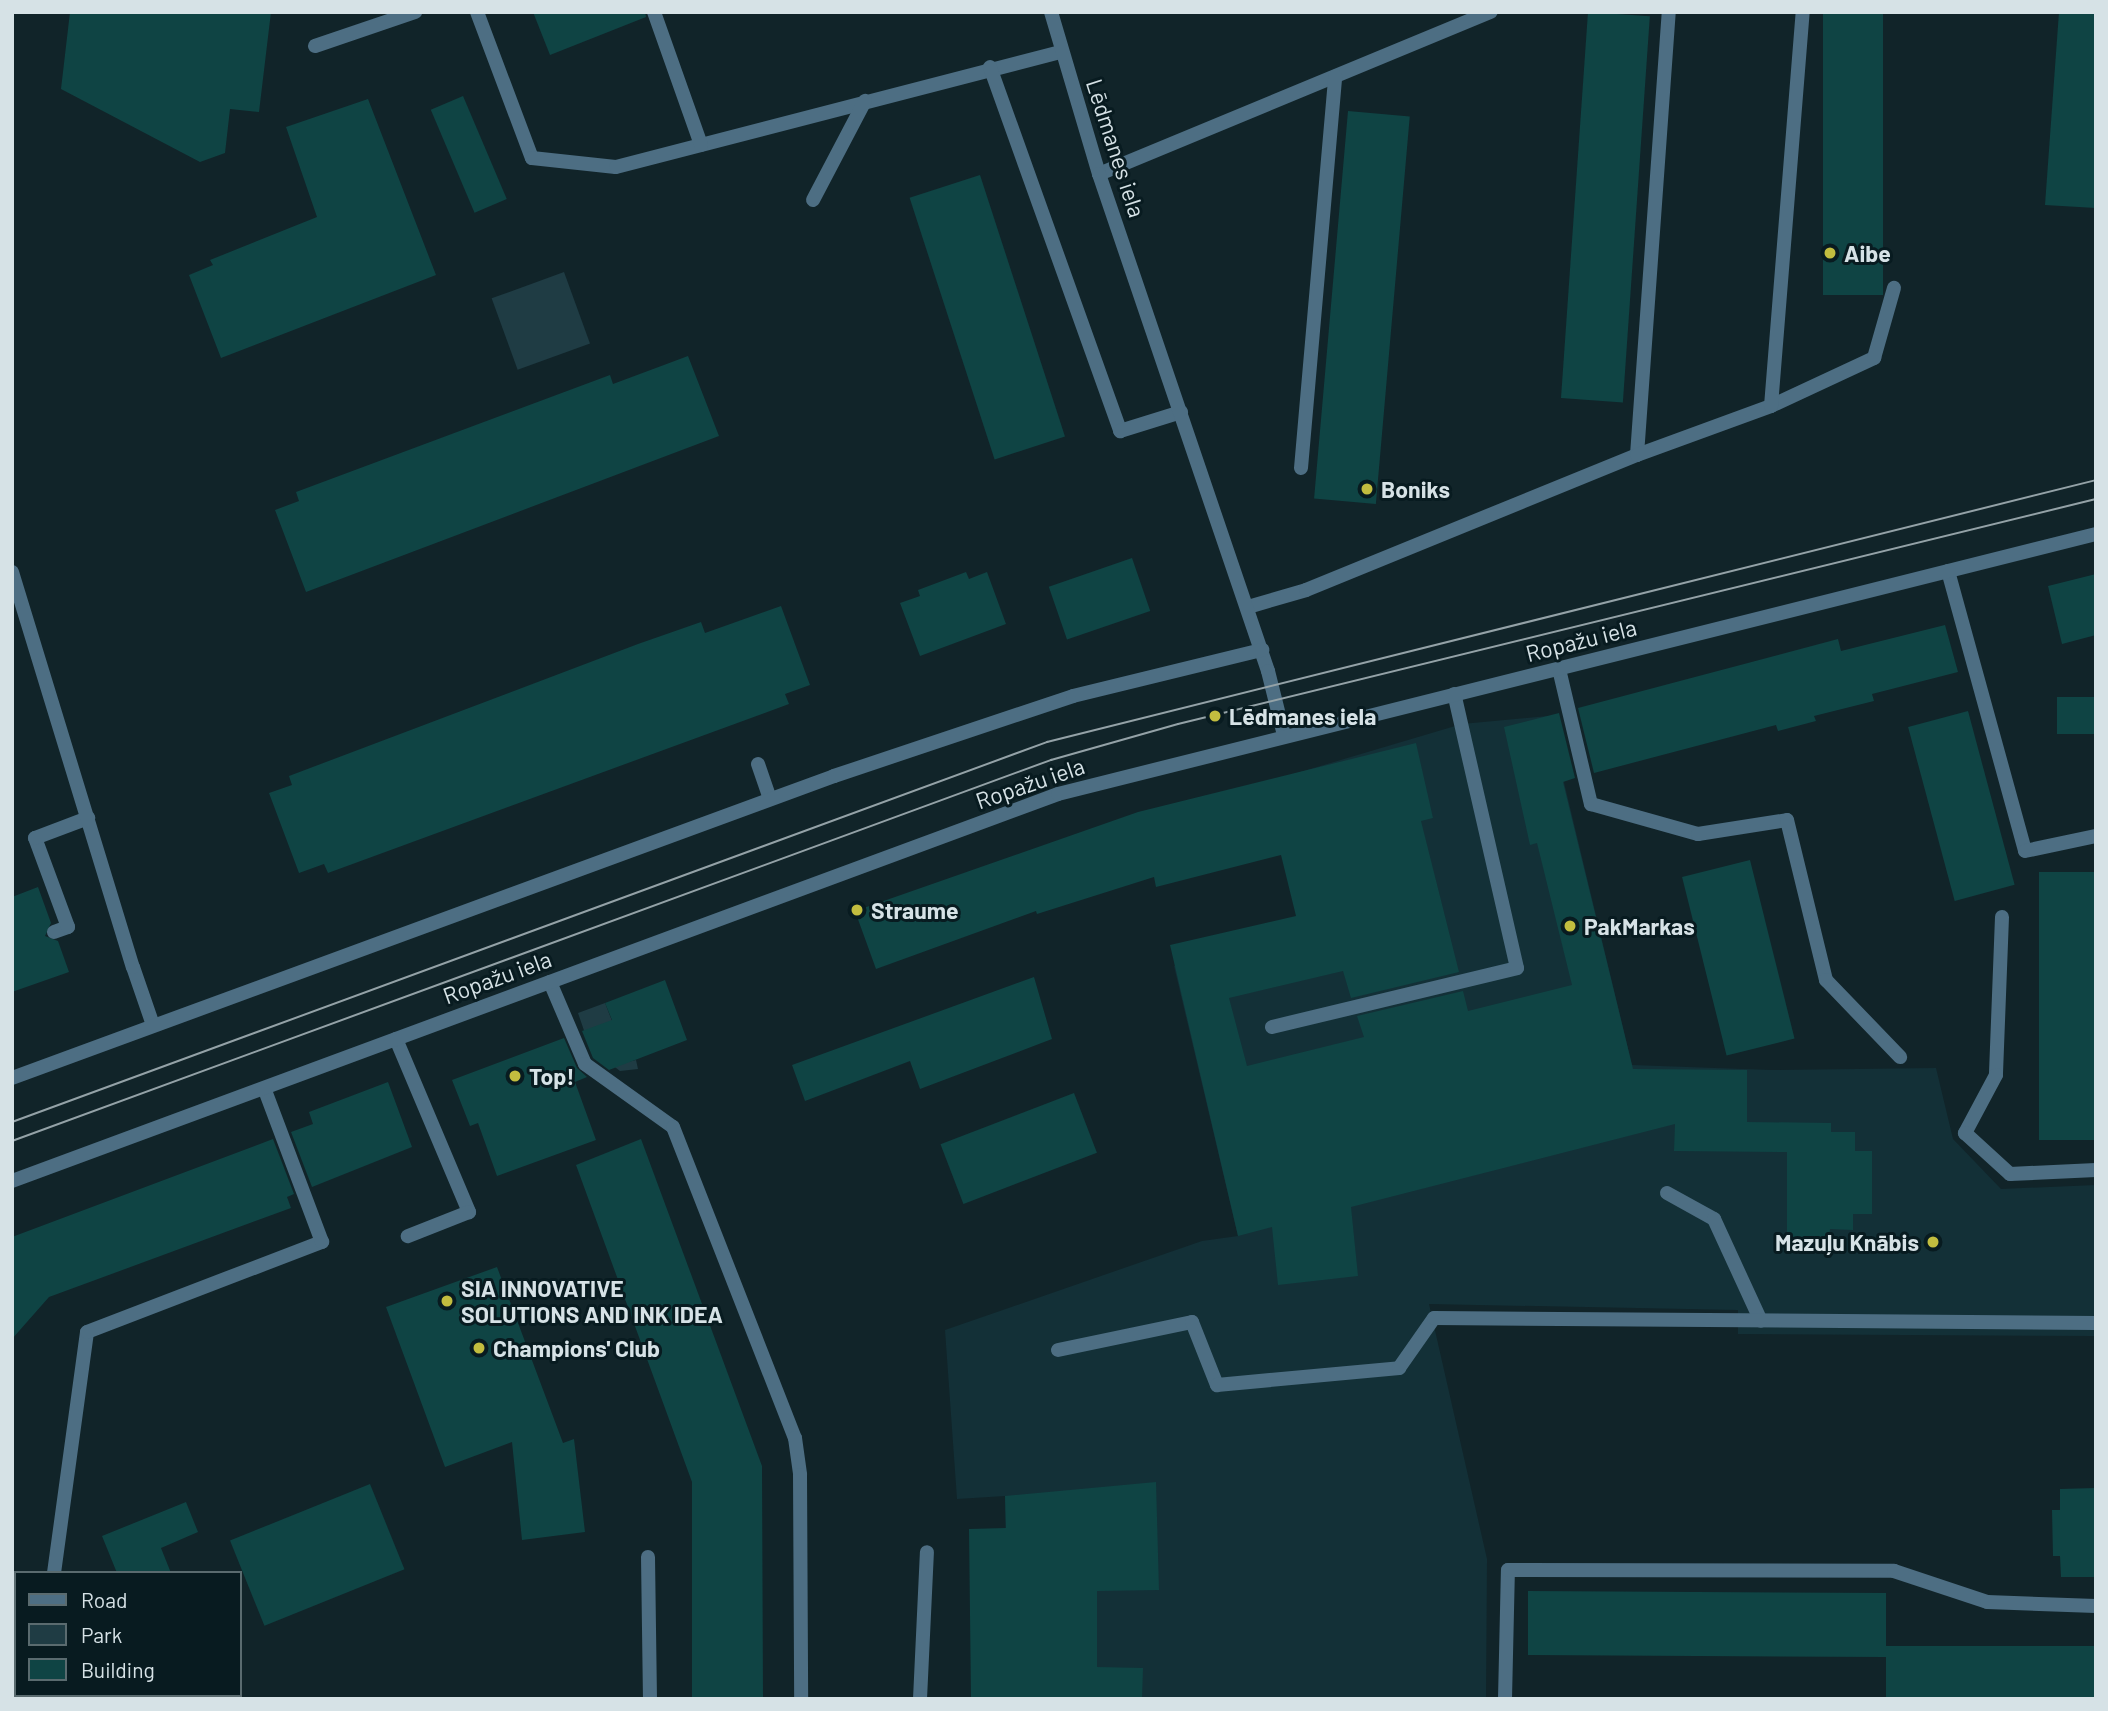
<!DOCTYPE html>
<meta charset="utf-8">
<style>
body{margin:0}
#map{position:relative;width:2108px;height:1711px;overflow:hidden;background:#112429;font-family:Barlow,sans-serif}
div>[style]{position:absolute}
.built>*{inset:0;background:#133037}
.green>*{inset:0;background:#1f3c44;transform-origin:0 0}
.building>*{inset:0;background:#0f4444;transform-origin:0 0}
.service>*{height:14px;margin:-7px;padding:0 7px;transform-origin:7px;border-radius:7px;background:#4d6e83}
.minor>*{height:14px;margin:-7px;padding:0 7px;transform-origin:7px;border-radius:7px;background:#4d6e83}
.tertiary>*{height:14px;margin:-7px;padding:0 7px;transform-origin:7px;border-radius:7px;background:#4d6e83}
.tram>*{height:2px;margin:-1px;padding:0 1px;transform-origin:1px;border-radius:1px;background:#94a2a7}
.dots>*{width:19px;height:19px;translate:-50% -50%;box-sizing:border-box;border:4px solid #081b20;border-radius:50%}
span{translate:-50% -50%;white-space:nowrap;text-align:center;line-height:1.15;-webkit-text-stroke:6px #081b20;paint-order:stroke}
.street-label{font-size:23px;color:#d6e2e6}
.poi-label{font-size:23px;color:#d6e2e6;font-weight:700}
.left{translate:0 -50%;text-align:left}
.right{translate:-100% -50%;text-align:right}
.frame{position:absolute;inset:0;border:14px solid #d6e2e6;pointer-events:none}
.legend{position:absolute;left:14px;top:1571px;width:228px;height:126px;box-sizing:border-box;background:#081b20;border:2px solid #5a6b6f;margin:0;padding:9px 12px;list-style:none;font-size:21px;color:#d6e2e6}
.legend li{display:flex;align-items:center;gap:14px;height:35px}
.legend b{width:35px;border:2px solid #5a6b6f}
</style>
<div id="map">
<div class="built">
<div style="clip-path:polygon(1548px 716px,1632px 1065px,1771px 1070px,1936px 1068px,1953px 1139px,2001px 1189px,2096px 1185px,2096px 1336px,1738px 1334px,1738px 1310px,1429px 1304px,1487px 1559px,1486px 1699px,1008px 1699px,1005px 1496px,957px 1499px,945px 1330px,1202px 1241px,1238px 1236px,1174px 966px,1318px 933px,1280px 778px,1462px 724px)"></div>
</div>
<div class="green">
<div style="left:564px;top:272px;width:76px;height:77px;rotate:70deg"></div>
<div style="clip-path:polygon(605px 1003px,628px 1062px,636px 1060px,638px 1069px,620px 1071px,590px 1048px,578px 1013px)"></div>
</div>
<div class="building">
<div style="clip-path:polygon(70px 12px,271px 12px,259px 112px,230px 109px,225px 153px,200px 162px,61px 89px)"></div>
<div style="clip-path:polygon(533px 12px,645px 12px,646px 17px,550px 55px)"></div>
<div style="left:1588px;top:12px;width:62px;height:387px;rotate:4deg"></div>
<div style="left:1823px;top:12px;width:60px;height:283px"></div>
<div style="clip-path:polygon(2059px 12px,2096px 12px,2096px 208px,2045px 205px)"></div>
<div style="left:463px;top:96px;width:112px;height:35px;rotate:67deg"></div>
<div style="clip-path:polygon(368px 99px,436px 275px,221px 358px,189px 275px,213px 265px,210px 260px,317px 217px,286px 127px)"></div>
<div style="left:1348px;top:111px;width:62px;height:389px;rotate:5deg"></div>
<div style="left:980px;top:175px;width:275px;height:74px;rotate:72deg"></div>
<div style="clip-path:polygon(688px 356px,719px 436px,306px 592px,275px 510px,299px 501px,296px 492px,610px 375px,613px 384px)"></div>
<div style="left:1132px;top:558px;width:56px;height:88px;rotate:71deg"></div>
<div style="clip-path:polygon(966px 572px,969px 579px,987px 572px,1006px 624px,920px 656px,900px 603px,920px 596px,918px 590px)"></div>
<div style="clip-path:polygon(2096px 574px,2096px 635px,2062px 644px,2048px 586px)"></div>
<div style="clip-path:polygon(781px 606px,810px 685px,785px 694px,789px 704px,328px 873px,324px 864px,299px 873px,269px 793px,292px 785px,289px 776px,638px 644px,701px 622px,705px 633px)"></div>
<div style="clip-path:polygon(1945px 625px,1958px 672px,1872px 694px,1874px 701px,1814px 716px,1816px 721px,1778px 731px,1776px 725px,1594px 773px,1578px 708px,1838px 639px,1841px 651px)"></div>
<div style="left:2096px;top:697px;width:37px;height:39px;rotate:90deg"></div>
<div style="left:1968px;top:711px;width:180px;height:62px;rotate:75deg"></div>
<div style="clip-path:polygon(1559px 713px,1575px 778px,1563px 782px,1633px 1069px,1747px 1070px,1747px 1122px,1831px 1123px,1831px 1132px,1855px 1132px,1855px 1151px,1872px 1151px,1872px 1214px,1853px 1214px,1853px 1230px,1830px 1229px,1829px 1237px,1787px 1237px,1787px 1152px,1674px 1151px,1675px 1124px,1351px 1207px,1358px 1276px,1278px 1285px,1272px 1227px,1238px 1236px,1170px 945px,1296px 916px,1281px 855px,1156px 887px,1154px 877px,1037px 914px,1036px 911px,876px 969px,855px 911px,1138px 812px,1416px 743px,1433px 818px,1421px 821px,1459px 972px,1351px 998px,1343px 971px,1229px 998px,1247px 1066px,1364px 1037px,1357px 1016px,1463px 991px,1468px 1011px,1572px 985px,1537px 843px,1530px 845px,1504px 727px)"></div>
<div style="left:1750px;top:860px;width:184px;height:70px;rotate:76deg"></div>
<div style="left:2039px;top:872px;width:57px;height:268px"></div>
<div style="clip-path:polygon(38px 887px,51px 923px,45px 936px,58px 941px,69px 972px,12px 992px,12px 897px)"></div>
<div style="clip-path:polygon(1034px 977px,1052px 1039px,920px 1089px,910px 1061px,805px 1101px,792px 1065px)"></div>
<div style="clip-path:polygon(665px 980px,687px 1040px,609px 1070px,593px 1058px,582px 1031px,612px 1020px,605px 1003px)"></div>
<div style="clip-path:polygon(564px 1038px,577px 1068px,587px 1077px,575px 1082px,596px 1140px,497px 1176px,478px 1123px,470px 1126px,452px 1080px)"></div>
<div style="clip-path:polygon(388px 1082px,412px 1147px,312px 1187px,291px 1132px,313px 1124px,309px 1112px)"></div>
<div style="left:1074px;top:1093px;width:64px;height:143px;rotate:69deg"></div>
<div style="clip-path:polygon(273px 1139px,294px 1194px,287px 1197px,291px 1208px,49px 1297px,12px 1339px,12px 1237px)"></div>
<div style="clip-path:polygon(641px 1139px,762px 1466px,763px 1699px,692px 1699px,692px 1482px,576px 1165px)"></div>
<div style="clip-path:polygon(497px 1267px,563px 1443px,574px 1439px,585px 1532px,522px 1540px,512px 1442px,445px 1467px,386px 1307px)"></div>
<div style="clip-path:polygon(1156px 1482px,1159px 1590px,1097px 1591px,1097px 1667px,1143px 1668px,1142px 1699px,971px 1699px,969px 1529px,1006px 1528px,1005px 1496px)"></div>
<div style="left:370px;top:1484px;width:92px;height:151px;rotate:68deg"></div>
<div style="clip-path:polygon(2096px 1488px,2096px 1577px,2061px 1577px,2060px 1556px,2053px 1556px,2052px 1510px,2060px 1510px,2060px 1489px)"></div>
<div style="clip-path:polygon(186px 1502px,198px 1532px,161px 1548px,171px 1573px,117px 1573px,102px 1536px)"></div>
<div style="clip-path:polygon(1528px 1591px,1886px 1593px,1886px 1646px,2096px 1646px,2096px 1699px,1886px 1699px,1886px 1657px,1528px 1655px)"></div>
</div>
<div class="service">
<div style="left:477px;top:12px;width:156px;rotate:69.4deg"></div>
<div style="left:532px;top:158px;width:84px;rotate:6.1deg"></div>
<div style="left:616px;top:167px;width:460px;rotate:-14.5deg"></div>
<div style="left:654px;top:12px;width:141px;rotate:70.5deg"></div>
<div style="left:315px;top:46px;width:106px;rotate:-18.8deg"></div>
<div style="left:990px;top:67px;width:387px;rotate:70.3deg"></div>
<div style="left:1120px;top:431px;width:64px;rotate:-17.3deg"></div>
<div style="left:1099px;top:174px;width:424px;rotate:-22.5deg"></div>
<div style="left:813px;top:200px;width:112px;rotate:-62.3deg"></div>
<div style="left:1771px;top:406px;width:114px;rotate:-25deg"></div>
<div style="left:1874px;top:358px;width:73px;rotate:-74.1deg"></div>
<div style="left:1637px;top:455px;width:444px;rotate:-85.9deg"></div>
<div style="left:1301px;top:468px;width:393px;rotate:-85deg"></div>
<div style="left:1948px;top:571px;width:290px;rotate:74.6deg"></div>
<div style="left:2025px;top:851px;width:73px;rotate:-11.9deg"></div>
<div style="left:1248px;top:607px;width:60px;rotate:-16.3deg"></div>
<div style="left:1306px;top:590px;width:357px;rotate:-22.2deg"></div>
<div style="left:1637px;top:455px;width:143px;rotate:-20.1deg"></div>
<div style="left:1771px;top:406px;width:395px;rotate:-85.4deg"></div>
<div style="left:1559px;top:669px;width:139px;rotate:76.7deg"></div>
<div style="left:1591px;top:804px;width:111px;rotate:15.7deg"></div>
<div style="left:1698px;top:834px;width:90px;rotate:-8.9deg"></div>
<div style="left:1787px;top:820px;width:165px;rotate:76.3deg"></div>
<div style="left:1826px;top:980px;width:107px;rotate:46.1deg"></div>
<div style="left:758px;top:764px;width:37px;rotate:71deg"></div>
<div style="left:2002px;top:917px;width:158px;rotate:92.2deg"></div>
<div style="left:1996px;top:1075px;width:66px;rotate:118.1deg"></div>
<div style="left:1965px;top:1133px;width:61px;rotate:42.3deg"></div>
<div style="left:2010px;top:1174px;width:86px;rotate:-2.7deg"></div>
<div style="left:54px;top:932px;width:15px;rotate:-20deg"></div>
<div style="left:68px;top:927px;width:95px;rotate:-110.3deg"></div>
<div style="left:35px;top:838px;width:57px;rotate:-20.7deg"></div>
<div style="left:133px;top:967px;width:61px;rotate:71deg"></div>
<div style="left:550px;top:982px;width:89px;rotate:66.9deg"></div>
<div style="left:585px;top:1064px;width:108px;rotate:35.6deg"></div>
<div style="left:673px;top:1127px;width:334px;rotate:68.6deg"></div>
<div style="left:795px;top:1438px;width:37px;rotate:82deg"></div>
<div style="left:800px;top:1475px;width:224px;rotate:89.7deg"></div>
<div style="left:1272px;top:1027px;width:252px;rotate:-13.5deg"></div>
<div style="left:1517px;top:968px;width:281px;rotate:-102.9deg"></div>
<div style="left:396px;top:1039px;width:188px;rotate:67.1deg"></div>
<div style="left:469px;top:1212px;width:66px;rotate:158.5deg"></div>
<div style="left:1667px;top:1193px;width:54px;rotate:29deg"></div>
<div style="left:1714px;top:1219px;width:112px;rotate:65.3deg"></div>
<div style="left:1058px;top:1350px;width:137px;rotate:-11.8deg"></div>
<div style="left:1192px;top:1322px;width:68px;rotate:68.4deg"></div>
<div style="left:1217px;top:1385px;width:183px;rotate:-5.3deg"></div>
<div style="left:1399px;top:1368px;width:61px;rotate:-55deg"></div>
<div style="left:1434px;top:1318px;width:662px;rotate:0.43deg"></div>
<div style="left:648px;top:1557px;width:142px;rotate:89.2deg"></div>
<div style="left:54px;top:1573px;width:243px;rotate:-82.2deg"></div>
<div style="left:87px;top:1332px;width:252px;rotate:-21deg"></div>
<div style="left:322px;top:1242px;width:162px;rotate:-110.6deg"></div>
<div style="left:38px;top:1699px;width:4px;rotate:-90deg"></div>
<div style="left:920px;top:1699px;width:147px;rotate:-87.3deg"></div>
<div style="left:1505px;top:1699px;width:129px;rotate:-88.7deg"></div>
<div style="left:1508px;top:1570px;width:386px;rotate:0.1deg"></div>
<div style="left:1894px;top:1571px;width:98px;rotate:18.4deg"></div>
<div style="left:1987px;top:1602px;width:109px;rotate:2.1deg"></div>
</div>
<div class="minor">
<div style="left:1051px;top:12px;width:169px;rotate:73.5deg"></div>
<div style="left:1099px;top:174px;width:525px;rotate:71.22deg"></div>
<div style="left:1268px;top:671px;width:66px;rotate:76deg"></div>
<div style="left:12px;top:572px;width:413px;rotate:73deg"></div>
<div style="left:12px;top:1078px;width:876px;rotate:-20.17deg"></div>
<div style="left:834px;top:776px;width:252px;rotate:-18.5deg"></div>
<div style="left:1073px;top:696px;width:195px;rotate:-13.7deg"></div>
</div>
<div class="tertiary">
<div style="left:12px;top:1181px;width:1115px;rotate:-20.3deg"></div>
<div style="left:1058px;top:794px;width:1070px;rotate:-14.06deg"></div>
</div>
<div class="tram">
<div style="left:12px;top:1122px;width:1103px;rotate:-20.16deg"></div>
<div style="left:1047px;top:742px;width:1081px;rotate:-14.02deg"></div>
<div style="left:12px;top:1141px;width:1107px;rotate:-20.14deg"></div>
<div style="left:1051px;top:760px;width:132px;rotate:-15.8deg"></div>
<div style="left:1178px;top:724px;width:945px;rotate:-13.77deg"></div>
</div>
<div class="dots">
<div style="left:1830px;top:253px;background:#c2bd3f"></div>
<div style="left:1367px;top:489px;background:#c2bd3f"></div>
<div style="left:1215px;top:716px;background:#c2bd3f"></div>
<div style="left:857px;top:910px;background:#c2bd3f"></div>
<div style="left:1570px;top:926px;background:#c2bd3f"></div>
<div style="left:515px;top:1076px;background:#c2bd3f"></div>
<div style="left:1933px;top:1242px;background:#c2bd3f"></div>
<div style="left:447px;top:1301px;background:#c2bd3f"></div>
<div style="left:479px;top:1348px;background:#c2bd3f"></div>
</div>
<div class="street-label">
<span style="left:1116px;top:148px;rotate:72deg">Lēdmanes iela</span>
<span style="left:1581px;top:640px;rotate:-14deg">Ropažu iela</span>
<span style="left:1030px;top:783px;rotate:-19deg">Ropažu iela</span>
<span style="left:497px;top:977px;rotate:-20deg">Ropažu iela</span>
</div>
<div class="poi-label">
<span class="left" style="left:1844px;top:253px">Aibe</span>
<span class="left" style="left:1381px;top:489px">Boniks</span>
<span class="left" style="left:1229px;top:716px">Lēdmanes iela</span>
<span class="left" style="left:871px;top:910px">Straume</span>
<span class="left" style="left:1584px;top:926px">PakMarkas</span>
<span class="left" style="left:529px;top:1076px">Top!</span>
<span class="right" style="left:1919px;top:1242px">Mazuļu Knābis</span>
<span class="left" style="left:461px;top:1301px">SIA INNOVATIVE<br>SOLUTIONS AND INK IDEA</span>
<span class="left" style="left:493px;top:1348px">Champions' Club</span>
</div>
<div class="frame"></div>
<ul class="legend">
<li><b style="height:9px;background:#4d6e83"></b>Road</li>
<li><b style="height:19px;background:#1f3c44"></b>Park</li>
<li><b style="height:19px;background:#0f4444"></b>Building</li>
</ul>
</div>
